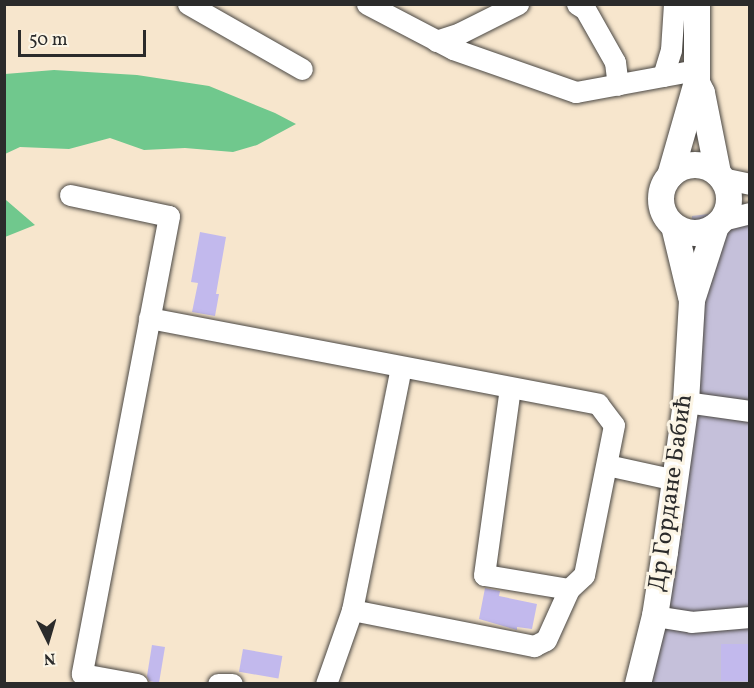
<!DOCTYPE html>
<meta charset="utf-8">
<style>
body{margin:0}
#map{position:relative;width:754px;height:688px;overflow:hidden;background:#f7e6cd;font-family:Vollkorn,serif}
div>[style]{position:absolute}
.industrial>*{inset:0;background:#c5c0da}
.green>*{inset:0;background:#70c88d}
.building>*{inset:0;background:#c2b9ed;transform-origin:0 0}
.roads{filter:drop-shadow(0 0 2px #4a4743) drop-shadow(0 0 2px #4a4743)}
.minor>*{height:21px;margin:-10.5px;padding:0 10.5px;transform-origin:10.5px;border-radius:10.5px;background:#fff}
.major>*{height:26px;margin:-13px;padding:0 13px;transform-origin:13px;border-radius:13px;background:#fff}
.major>.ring{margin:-13px;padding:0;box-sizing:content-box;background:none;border:26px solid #fff;border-radius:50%}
span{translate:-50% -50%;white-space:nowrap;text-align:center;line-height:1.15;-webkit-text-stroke:6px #fcf5e5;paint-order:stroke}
.street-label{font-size:24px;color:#2b2b2b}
.frame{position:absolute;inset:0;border:6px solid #2b2b2b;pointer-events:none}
.north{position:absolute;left:18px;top:610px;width:60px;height:60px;-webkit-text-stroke:4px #fcf5e5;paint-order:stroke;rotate:175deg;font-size:16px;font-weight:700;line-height:24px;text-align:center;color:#2b2b2b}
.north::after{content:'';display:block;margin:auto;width:21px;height:27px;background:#2b2b2b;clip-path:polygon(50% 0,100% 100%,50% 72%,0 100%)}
.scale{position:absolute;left:18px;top:30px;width:128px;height:27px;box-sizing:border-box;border:3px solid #2b2b2b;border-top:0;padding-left:8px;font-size:18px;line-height:21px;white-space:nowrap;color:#2b2b2b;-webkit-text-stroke:4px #fcf5e5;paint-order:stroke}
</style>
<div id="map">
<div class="industrial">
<div style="clip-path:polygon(749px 209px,749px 683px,638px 684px,655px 616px,692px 216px)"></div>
</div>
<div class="green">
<div style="clip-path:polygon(54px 70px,137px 75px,209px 86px,275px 113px,296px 124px,257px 145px,233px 152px,185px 148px,144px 150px,110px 138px,69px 149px,20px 147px,5px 154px,5px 74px)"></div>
<div style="clip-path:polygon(5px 198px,6px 200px,35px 225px,5px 237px)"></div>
</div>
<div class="building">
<div style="clip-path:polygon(200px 232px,226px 237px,216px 294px,219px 294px,215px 316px,192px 312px,198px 283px,191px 282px)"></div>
<div style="clip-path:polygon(485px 588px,500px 591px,499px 596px,537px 604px,532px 629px,517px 627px,517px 630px,479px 619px)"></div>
<div style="left:750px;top:644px;width:37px;height:29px;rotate:90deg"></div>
<div style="clip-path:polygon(152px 645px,165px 647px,159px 683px,149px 681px,147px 676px)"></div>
<div style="left:243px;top:649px;width:40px;height:23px;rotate:10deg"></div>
</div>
<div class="roads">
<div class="minor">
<div style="left:188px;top:4px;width:131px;rotate:29.7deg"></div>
<div style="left:367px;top:4px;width:97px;rotate:27.6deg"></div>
<div style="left:453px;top:49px;width:130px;rotate:19.3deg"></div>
<div style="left:576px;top:92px;width:122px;rotate:-10.4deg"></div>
<div style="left:577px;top:4px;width:9px;rotate:32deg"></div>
<div style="left:585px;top:9px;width:61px;rotate:60.5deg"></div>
<div style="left:615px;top:62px;width:23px;rotate:83deg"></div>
<div style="left:436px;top:41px;width:25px;rotate:-18deg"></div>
<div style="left:460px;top:33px;width:65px;rotate:-26.6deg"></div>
<div style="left:663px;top:76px;width:27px;rotate:-73deg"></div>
<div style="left:671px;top:50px;width:46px;rotate:-86.3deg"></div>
<div style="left:722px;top:178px;width:29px;rotate:12deg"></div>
<div style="left:70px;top:195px;width:101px;rotate:12deg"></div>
<div style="left:169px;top:216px;width:466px;rotate:100.8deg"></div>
<div style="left:82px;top:674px;width:56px;rotate:10.3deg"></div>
<div style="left:722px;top:220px;width:29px;rotate:-14deg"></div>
<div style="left:149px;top:318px;width:457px;rotate:10.8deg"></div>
<div style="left:598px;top:404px;width:26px;rotate:53deg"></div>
<div style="left:614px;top:425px;width:153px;rotate:101.3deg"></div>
<div style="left:584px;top:575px;width:21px;rotate:137deg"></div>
<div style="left:569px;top:589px;width:86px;rotate:-170.6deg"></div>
<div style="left:484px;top:575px;width:189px;rotate:-82.1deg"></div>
<div style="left:686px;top:402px;width:65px;rotate:8deg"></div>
<div style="left:607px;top:465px;width:70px;rotate:12.4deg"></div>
<div style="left:352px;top:610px;width:186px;rotate:11.2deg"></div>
<div style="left:534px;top:646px;width:13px;rotate:-27deg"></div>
<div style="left:546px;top:640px;width:56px;rotate:-65.7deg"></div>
<div style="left:655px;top:616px;width:36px;rotate:9deg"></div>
<div style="left:691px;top:622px;width:59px;rotate:-4.8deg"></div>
<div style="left:218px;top:684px;width:14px"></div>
<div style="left:326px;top:684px;width:78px;rotate:-70.6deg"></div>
<div style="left:352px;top:610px;width:247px;rotate:-78.6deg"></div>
</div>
<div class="major">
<div style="left:697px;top:83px;width:11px;rotate:63deg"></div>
<div style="left:702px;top:93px;width:82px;rotate:78.7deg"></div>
<div class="ring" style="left:661px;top:165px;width:42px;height:42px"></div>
<div style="left:670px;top:176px;width:98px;rotate:-74deg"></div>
<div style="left:697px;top:82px;width:78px;rotate:-90deg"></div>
<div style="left:674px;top:226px;width:73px;rotate:76.5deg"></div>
<div style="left:638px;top:684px;width:70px;rotate:-76deg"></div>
<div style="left:655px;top:616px;width:65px;rotate:-81.1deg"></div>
<div style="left:665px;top:552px;width:151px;rotate:-82deg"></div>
<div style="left:686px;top:402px;width:102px;rotate:-86.6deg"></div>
<div style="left:692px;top:300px;width:78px;rotate:-72deg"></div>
</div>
</div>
<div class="street-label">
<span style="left:672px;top:493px;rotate:-82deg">Др Гордане Бабић</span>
</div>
<div class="frame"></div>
<div class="north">N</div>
<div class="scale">50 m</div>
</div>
